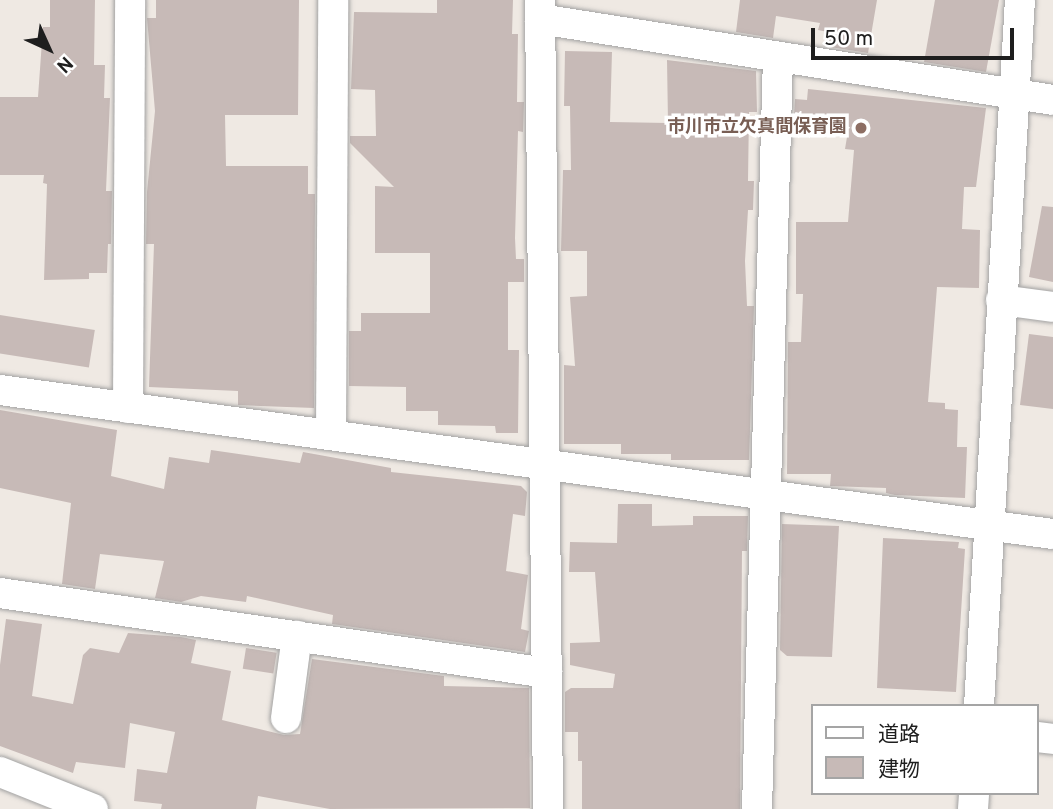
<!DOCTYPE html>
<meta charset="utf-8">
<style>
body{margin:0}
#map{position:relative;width:1053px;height:809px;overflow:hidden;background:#efe9e3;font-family:Overpass,"Noto Sans JP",sans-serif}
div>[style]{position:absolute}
.building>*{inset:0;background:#c7bab7;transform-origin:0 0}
.roads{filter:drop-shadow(0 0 2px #a2a2a2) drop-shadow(0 0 2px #a2a2a2)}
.minor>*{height:30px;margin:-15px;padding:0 15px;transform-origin:15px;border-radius:15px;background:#fff}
.dots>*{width:19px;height:19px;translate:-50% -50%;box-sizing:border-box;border:4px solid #fff;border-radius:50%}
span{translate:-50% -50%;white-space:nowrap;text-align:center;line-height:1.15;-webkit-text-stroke:7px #fff;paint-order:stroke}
.education-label{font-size:18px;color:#785e54;font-weight:700}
.right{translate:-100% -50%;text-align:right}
.legend{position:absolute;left:811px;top:704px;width:228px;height:91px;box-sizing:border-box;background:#fff;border:2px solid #a5a5a5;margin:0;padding:9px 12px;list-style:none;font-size:21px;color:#1e1e1e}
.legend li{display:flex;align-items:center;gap:14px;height:35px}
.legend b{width:35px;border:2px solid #a5a5a5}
.north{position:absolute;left:14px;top:14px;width:70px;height:70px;-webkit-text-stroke:5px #fff;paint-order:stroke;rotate:135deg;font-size:19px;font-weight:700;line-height:28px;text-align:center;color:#1e1e1e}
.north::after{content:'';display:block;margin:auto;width:24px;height:32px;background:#1e1e1e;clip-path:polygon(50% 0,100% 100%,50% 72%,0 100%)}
.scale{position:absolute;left:811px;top:28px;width:203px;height:32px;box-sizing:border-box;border:4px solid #1e1e1e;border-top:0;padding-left:9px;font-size:21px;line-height:24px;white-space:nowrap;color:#1e1e1e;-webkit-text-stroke:5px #fff;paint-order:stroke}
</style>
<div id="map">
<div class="building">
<div style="clip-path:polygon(50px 0,95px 0,94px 65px,105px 65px,104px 98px,110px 98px,106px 191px,112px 191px,111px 244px,108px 244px,107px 273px,89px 273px,89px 279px,44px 280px,47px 184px,43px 183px,44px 175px,0 175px,0 97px,38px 97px,43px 27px,50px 27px)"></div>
<div style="clip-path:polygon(156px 0,299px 0,298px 115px,225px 115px,226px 166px,308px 166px,308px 194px,315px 194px,314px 408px,238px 405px,238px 391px,149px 387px,154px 244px,146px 244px,147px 192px,155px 111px,147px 18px,156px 18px)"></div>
<div style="clip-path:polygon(437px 0,513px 0,512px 34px,518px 34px,517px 102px,524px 102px,523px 132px,518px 131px,515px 238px,516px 259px,524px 259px,524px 282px,508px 282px,508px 350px,519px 350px,518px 433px,496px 433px,495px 426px,438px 425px,438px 411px,406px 411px,406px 387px,349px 386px,349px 331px,361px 331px,361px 313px,430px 313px,430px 253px,375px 253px,375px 186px,394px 187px,350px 143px,350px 136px,376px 136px,375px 90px,351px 89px,354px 12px,437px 13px)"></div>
<div style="clip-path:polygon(740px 0,877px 0,868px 53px,824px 46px,828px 32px,818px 30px,820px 23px,776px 16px,773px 38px,736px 32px)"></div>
<div style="clip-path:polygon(935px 0,999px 0,986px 72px,924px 62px)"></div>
<div style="clip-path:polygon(565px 51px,612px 52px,610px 122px,668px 123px,667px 60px,756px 71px,757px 112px,749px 112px,748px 181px,754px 181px,753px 210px,748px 210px,745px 261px,747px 306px,754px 306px,749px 460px,671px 460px,671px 454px,621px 454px,621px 444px,564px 444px,564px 365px,575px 366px,570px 297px,587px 296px,587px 251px,561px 251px,563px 170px,571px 170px,570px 106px,564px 106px)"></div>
<div style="clip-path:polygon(808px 89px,986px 108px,976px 187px,964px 187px,962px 229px,980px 230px,979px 288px,937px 287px,928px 402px,945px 403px,945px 409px,958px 410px,957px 447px,967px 447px,965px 498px,895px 495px,886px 493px,886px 488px,830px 486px,831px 474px,787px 474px,788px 342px,801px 342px,803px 294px,796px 294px,796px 222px,848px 222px,854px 150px,845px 149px,847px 137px,793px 132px,795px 99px,807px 100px)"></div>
<div style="clip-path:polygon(1042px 206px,1053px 207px,1053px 282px,1029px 277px)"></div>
<div style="left:0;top:315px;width:96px;height:38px;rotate:9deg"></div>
<div style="clip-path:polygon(1029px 334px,1053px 337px,1053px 409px,1020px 405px)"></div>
<div style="clip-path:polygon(0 410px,117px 430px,111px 476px,164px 489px,169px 457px,209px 463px,211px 450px,300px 463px,303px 452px,391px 468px,391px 472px,521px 486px,527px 492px,525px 516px,513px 514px,506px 571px,528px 575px,521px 629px,529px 631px,525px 652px,332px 624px,333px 615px,247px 596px,246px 602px,201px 596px,181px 602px,155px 598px,164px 561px,100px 554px,95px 589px,62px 584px,71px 503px,0 488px)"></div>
<div style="clip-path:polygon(618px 504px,652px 504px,652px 526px,693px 525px,693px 516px,748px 516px,747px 551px,742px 551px,740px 809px,582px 809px,582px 761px,578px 761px,578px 732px,565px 732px,565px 692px,571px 688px,613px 688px,615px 674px,570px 665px,570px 643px,600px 642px,595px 572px,569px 572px,570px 542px,617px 543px)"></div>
<div style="clip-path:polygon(782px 524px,839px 526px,832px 657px,787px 656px,780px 650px)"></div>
<div style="clip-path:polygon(883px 538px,959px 542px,958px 548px,965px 549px,956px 692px,877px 688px)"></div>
<div style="clip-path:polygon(6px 619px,42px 624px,32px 696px,73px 704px,83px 655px,90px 648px,119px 653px,128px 633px,181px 637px,196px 640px,191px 663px,231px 671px,222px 720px,284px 735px,300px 734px,312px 659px,444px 676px,444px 686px,529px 688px,530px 808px,330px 809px,258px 796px,256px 809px,161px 809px,162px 804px,134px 801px,137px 769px,167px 773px,175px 732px,130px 723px,125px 768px,76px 762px,73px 773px,0 746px,0 665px)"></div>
<div style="left:246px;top:648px;width:31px;height:21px;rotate:9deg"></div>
</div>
<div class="roads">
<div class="minor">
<div style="left:540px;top:0;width:809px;rotate:89.43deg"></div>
<div style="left:540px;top:19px;width:519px;rotate:8.97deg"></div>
<div style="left:1001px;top:300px;width:52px;rotate:7.7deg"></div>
<div style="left:0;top:390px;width:1063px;rotate:7.79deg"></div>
<div style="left:128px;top:408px;width:408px;rotate:-89.7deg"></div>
<div style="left:331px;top:435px;width:435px;rotate:-89.7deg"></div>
<div style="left:0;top:593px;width:553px;rotate:8.32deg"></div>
<div style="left:979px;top:706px;width:707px;rotate:-86.68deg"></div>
<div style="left:286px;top:718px;width:83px;rotate:-82.4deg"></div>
<div style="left:1037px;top:737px;width:16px;rotate:7deg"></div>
<div style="left:0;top:772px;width:100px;rotate:21.7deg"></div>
<div style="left:757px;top:809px;width:750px;rotate:-88.4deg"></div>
<div style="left:973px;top:809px;width:16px;rotate:-86deg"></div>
</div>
</div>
<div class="dots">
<div style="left:861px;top:128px;background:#8d6e63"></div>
</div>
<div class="education-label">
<span class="right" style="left:847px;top:128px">市川市立欠真間保育園</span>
</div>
<ul class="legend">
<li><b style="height:9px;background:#fff"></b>道路</li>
<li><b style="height:19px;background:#c7bab7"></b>建物</li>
</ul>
<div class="north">N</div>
<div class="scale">50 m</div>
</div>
